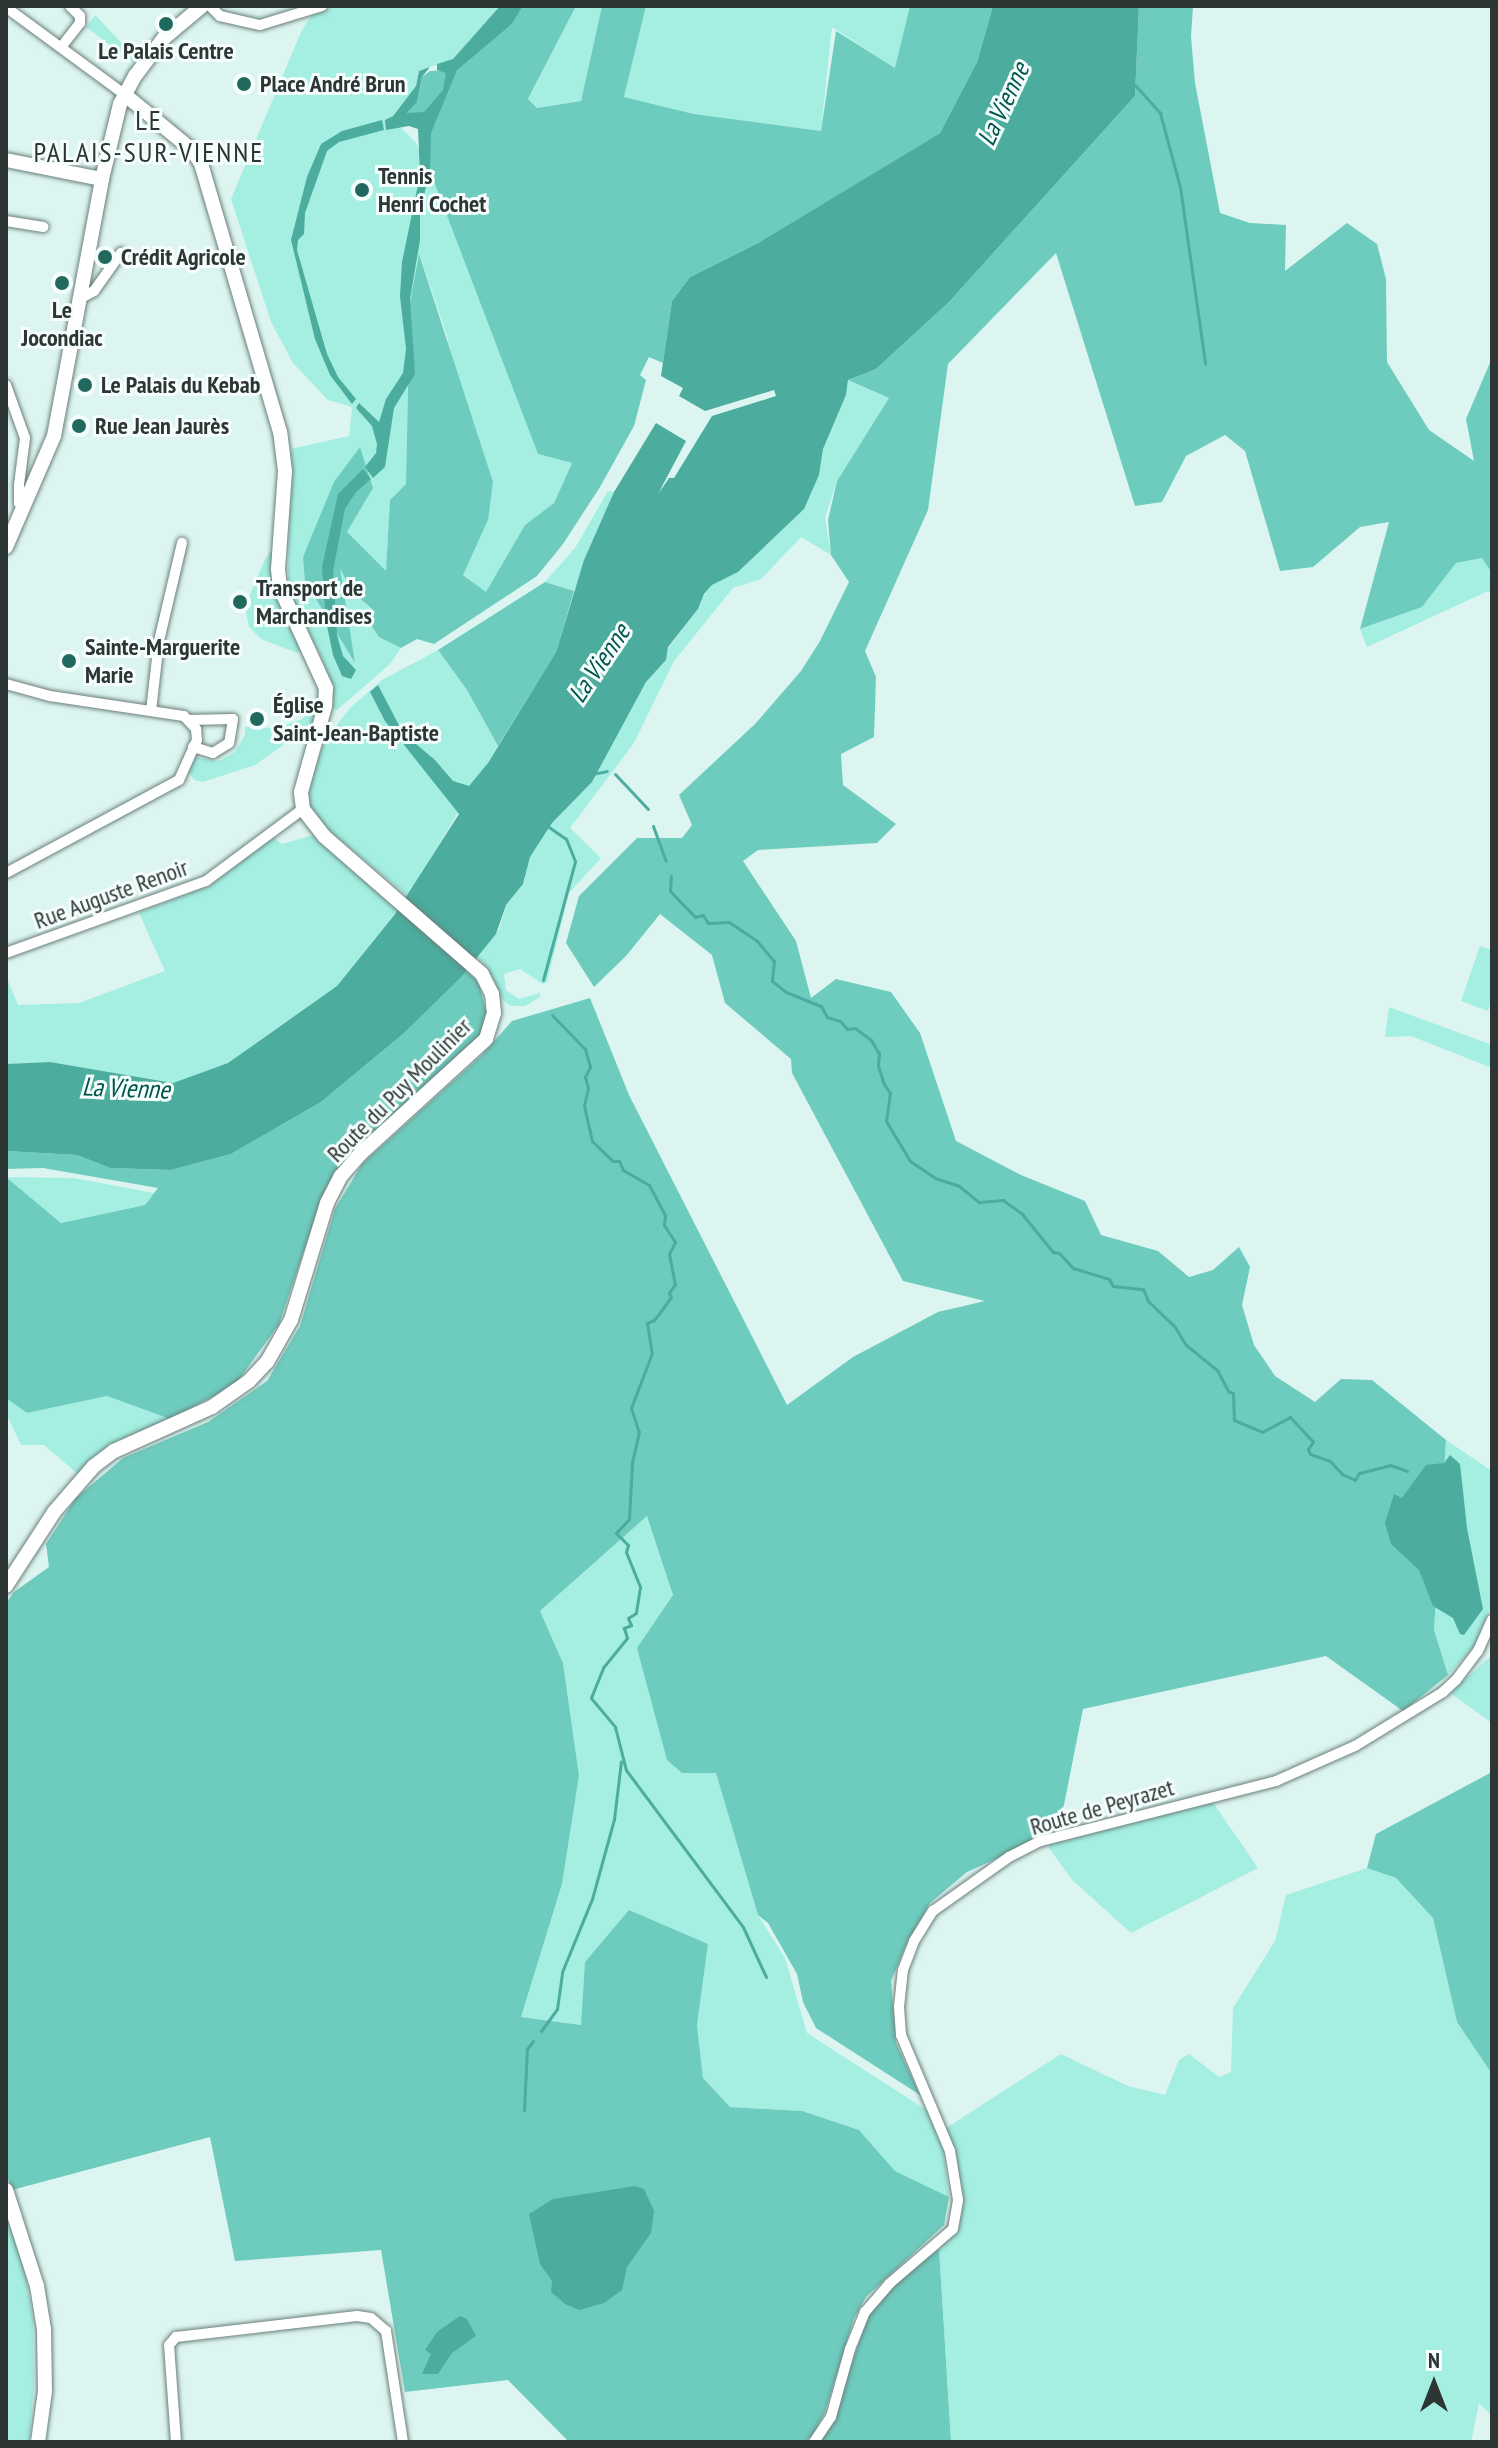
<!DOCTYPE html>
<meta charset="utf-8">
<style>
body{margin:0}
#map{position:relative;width:1498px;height:2448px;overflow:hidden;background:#ddf5f0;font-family:"PT Sans Narrow",sans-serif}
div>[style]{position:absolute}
.green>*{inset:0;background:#a4efe2}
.forest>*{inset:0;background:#6eccbe}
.water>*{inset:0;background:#4cac9e}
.stream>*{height:3px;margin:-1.5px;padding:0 1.5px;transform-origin:1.5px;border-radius:1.5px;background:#4cac9e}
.roads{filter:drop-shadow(0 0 2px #6a7f7b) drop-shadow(0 0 2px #6a7f7b)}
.street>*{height:10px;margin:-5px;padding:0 5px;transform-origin:5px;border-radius:5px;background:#fff}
.secondary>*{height:14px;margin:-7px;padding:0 7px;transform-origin:7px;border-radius:7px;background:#fff}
.dots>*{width:22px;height:22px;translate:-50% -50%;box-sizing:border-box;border:4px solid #f5fefc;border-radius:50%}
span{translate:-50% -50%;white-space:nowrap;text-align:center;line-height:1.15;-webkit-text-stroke:6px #f5fefc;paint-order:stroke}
.poi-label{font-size:24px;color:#2d3635;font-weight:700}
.left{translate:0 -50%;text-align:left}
.street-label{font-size:24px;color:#2d3635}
.water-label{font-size:26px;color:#00564d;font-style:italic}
.quarter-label{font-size:28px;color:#2d3635;letter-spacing:2px}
.frame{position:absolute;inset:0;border:8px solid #2d3635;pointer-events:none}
.north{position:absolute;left:1394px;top:2344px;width:80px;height:80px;-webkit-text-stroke:6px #f5fefc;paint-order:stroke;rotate:0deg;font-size:22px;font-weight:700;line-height:32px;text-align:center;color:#2d3635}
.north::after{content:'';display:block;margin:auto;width:28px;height:36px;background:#2d3635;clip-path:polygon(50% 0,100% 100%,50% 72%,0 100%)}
</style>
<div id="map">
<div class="green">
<div style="clip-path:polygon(336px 6px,500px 6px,453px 59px,419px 71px,416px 86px,391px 118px,416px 143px,445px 205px,538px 454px,572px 463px,554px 503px,525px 525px,486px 593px,463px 574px,488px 520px,447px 336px,420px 256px,406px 484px,390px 500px,386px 573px,347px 532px,373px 488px,303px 557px,354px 660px,339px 564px,352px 592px,372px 610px,371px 625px,379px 636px,401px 648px,390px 664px,337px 710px,333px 708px,332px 688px,323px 661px,293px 599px,288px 578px,291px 449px,349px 436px,352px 407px,328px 400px,293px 363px,271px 322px,231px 199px,301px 32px,311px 16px)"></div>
<div style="clip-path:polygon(576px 6px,602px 6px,581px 101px,537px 108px,528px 100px)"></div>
<div style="clip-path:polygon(646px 6px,910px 6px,896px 69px,832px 27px,821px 131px,694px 114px,624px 97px)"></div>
<div style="clip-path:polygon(95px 15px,137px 59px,134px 63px,86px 27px)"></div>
<div style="clip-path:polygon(848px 380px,889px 398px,837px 481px,825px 518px,831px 555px,801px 537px,761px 579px,733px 588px,674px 661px,634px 743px,570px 828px,601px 858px,569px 893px,547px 982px,543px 984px,520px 969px,504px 974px,506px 990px,519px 999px,540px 993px,540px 997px,525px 1006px,510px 1006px,499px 996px,487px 967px,476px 956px,499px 930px,506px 905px,523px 884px,530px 857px,552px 823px,592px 782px,646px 682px,666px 660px,668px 648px,698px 609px,704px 595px,712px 585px,738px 572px,804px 508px,819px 475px,823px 449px,846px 395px)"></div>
<div style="clip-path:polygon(608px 491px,614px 492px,574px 591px,545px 582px,575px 548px)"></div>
<div style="clip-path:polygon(275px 546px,302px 651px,297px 653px,261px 639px,249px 627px,246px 612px,249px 597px,265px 559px)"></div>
<div style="clip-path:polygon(1482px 558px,1492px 573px,1492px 594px,1488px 591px,1367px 647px,1360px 629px,1422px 607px,1456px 563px)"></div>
<div style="clip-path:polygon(438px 650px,467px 690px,498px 746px,408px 896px,322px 825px,308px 805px,309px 785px,325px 740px,350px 708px,382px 680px)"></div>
<div style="clip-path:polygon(314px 710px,318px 710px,313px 724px,255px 765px,203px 782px,194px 780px,189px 772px,194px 757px,219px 761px,235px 752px,245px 735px,245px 727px,274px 728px,300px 720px)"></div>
<div style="clip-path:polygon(313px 835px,399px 908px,337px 986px,228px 1063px,173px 1083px,50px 1062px,6px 1064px,6px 976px,18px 1005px,79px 1003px,165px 971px,139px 913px,213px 884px,273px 837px,282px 844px)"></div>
<div style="clip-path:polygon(1480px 946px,1492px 950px,1492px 999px,1488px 1011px,1461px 1001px)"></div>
<div style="clip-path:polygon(1389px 1007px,1492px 1045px,1492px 1068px,1411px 1036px,1385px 1037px)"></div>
<div style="clip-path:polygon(6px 1177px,74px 1178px,154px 1193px,145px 1205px,61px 1223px)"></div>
<div style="clip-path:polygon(107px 1396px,170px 1419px,109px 1448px,78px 1474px,44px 1445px,21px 1445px,6px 1413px,6px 1398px,27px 1413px)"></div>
<div style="clip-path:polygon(1446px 1440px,1492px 1471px,1491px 1606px,1475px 1645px,1448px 1675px,1434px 1630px)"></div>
<div style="clip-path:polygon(648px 1515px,673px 1595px,637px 1649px,682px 1773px,716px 1772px,758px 1915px,785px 1958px,807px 2033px,928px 2111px,942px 2141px,949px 2197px,895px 2171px,859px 2130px,802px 2111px,730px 2107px,703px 2078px,697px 2025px,708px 1944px,630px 1911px,585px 1962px,582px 2025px,521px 2017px,562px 1884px,579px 1776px,563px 1663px,540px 1611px)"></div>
<div style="clip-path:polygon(1492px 1655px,1492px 1723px,1450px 1693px)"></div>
<div style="clip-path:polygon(1212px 1801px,1258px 1868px,1131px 1933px,1072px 1880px,1049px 1848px,1050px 1843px)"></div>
<div style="clip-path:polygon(1367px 1868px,1396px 1878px,1433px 1918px,1457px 2022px,1492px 2074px,1492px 2416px,1479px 2403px,1471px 2442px,951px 2442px,939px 2249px,955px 2229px,953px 2154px,946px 2128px,1061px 2054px,1128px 2086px,1165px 2095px,1179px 2060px,1189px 2054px,1219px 2077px,1231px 2072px,1233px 2008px,1275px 1941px,1286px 1895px)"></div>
<div style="clip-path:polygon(6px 2212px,25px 2273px,33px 2321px,34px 2386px,29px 2442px,6px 2442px)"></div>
</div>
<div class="forest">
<div style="clip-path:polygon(523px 6px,576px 6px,528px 99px,537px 108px,581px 101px,602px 6px,646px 6px,624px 97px,694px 114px,821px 131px,836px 31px,895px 68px,910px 6px,993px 6px,977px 62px,940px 133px,758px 243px,690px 277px,672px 301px,663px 363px,649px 357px,640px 375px,646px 380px,634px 426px,600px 487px,563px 544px,537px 576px,434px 644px,417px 639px,401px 648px,379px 637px,371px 625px,372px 609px,352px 592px,340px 568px,355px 663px,305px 581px,303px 557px,334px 482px,360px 447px,373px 488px,347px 532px,386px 571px,390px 500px,406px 484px,410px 303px,419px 254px,493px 482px,488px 520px,463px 575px,486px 592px,525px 525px,554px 503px,572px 463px,538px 454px,430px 171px,430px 139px,407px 113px,417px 102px,422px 77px,430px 71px,457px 69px,512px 24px)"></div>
<div style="clip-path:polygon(1139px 6px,1193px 6px,1191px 37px,1195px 83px,1220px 213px,1250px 223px,1286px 225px,1285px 271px,1347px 223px,1377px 244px,1386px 279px,1387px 362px,1429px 430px,1474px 461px,1466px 419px,1492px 358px,1492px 573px,1482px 558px,1456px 563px,1422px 607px,1360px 629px,1389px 522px,1360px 527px,1313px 567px,1280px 571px,1245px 451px,1225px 435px,1186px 456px,1162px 502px,1135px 506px,1056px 253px,948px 364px,928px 510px,865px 651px,876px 677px,874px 737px,841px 754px,843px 785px,896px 824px,877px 843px,758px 850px,743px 861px,796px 941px,811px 998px,836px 979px,891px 992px,920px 1033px,956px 1141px,1021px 1175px,1085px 1201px,1101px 1235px,1158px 1251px,1189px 1277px,1213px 1270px,1239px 1247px,1250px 1267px,1242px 1305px,1254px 1345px,1275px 1376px,1315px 1402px,1341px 1379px,1372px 1380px,1446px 1440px,1434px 1630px,1448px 1675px,1403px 1711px,1326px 1656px,1083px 1709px,1059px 1830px,967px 1872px,930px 1903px,907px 1943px,891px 1981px,896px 2043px,920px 2095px,816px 2028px,803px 2002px,797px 1974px,768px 1923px,758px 1915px,716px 1773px,682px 1773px,667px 1760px,637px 1648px,673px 1595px,647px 1516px,540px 1611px,563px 1663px,579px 1776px,562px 1884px,521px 2017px,581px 2025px,585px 1962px,629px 1910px,708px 1944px,697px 2025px,703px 2078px,730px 2107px,802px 2111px,859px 2130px,895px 2171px,949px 2197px,944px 2225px,866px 2297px,854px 2318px,825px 2412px,812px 2436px,804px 2442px,569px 2442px,508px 2380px,405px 2392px,381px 2250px,235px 2261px,210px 2137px,12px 2190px,6px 2173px,6px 1603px,14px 1592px,49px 1567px,46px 1544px,76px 1498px,123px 1458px,208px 1422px,267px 1381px,300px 1326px,335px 1209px,362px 1164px,481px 1056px,512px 1021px,590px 998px,629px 1095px,787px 1405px,853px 1357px,938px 1312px,985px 1301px,903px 1281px,792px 1073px,791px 1059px,725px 1003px,712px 955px,660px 914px,626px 956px,594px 987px,566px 943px,579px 896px,637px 838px,682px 838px,692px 825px,679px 795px,755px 724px,801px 671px,820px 641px,849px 582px,831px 555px,828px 520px,837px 481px,889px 398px,848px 380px,876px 369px,949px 302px,1135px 96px)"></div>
<div style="clip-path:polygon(545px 582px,574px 591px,556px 652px,498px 746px,467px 690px,438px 650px)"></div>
<div style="clip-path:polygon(466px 970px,479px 983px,486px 1012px,482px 1032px,468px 1051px,350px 1152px,323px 1195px,279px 1324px,235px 1385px,170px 1419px,107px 1396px,27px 1413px,6px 1398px,6px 1177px,61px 1223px,145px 1205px,158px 1188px,43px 1168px,6px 1169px,6px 1151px,77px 1155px,110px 1168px,171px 1170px,231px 1154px,321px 1102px,403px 1034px)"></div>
<div style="clip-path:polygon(1492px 1772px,1492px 2074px,1457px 2022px,1433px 1918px,1396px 1878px,1367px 1868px,1376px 1834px)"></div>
<div style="clip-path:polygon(939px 2249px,951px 2442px,820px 2442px,832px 2421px,867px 2319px,888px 2288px)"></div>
</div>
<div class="water">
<div style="clip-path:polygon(500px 6px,523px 6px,512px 24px,457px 70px,431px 133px,430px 171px,420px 211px,420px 240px,410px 299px,415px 374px,394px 408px,385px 467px,373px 478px,365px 467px,376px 453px,377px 444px,372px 426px,356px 408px,359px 403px,379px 422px,386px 399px,403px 373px,406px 349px,400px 296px,402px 262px,420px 175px,418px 129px,409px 126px,386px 130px,385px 120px,393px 116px,416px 86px,419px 71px,430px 67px,422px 77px,417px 102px,407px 113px,424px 112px,443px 90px,446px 73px,437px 70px,437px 64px,453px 59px)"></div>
<div style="clip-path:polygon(993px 6px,1139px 6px,1135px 96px,949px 302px,876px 369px,848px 380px,846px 395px,823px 449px,819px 475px,804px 509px,738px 572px,712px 585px,704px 594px,698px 609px,668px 647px,666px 660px,646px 682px,592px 782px,552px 823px,530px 857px,523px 884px,506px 905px,496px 934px,461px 977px,403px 1034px,321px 1102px,231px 1154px,171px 1170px,110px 1168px,77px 1155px,6px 1151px,6px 1064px,50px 1062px,173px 1083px,228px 1063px,337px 986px,395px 914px,459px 814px,385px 721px,370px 692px,378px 685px,403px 733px,435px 760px,453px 781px,469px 786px,488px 763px,556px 652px,584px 560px,614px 492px,656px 423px,686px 441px,658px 494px,669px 478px,674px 478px,712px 416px,776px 396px,774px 390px,705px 411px,679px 396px,683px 388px,661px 376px,672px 301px,690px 277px,758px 243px,940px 133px,977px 62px)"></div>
<div style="clip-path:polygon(382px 120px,384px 130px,339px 142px,327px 151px,305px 213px,304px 234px,298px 240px,297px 250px,327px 354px,338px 377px,356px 399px,352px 404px,330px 375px,315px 339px,291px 240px,307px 177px,321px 144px,342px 131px)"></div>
<div style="clip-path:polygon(363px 469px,371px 479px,356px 492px,345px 509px,333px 571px,337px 635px,343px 656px,356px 670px,351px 679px,342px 676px,333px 655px,326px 621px,322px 567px,338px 494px)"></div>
<div style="clip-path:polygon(1450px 1455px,1460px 1464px,1467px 1528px,1483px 1609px,1464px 1635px,1460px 1634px,1453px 1618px,1433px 1606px,1419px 1570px,1391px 1544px,1385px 1523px,1394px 1494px,1402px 1498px,1426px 1465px,1444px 1463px)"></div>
<div style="clip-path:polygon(635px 2186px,644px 2189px,654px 2211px,651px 2233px,627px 2267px,622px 2290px,604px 2303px,579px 2310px,565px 2304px,551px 2292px,552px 2281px,540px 2264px,529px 2214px,553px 2199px)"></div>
<div style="clip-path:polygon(460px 2316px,467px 2319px,476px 2336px,452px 2353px,438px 2374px,422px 2374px,431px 2354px,425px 2350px,437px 2332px)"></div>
</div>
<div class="stream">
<div style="left:1135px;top:85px;width:38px;rotate:48deg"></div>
<div style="left:1160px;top:113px;width:77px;rotate:74.9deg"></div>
<div style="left:1180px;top:187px;width:178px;rotate:81.9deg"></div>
<div style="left:592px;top:774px;width:15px;rotate:-11deg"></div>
<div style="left:615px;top:774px;width:48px;rotate:46.7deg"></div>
<div style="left:653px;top:826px;width:37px;rotate:70deg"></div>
<div style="left:671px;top:876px;width:15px;rotate:94deg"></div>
<div style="left:670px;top:891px;width:36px;rotate:46deg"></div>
<div style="left:695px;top:917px;width:8px;rotate:-14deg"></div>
<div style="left:703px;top:915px;width:9px;rotate:58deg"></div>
<div style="left:708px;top:923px;width:21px;rotate:-3deg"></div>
<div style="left:729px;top:922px;width:34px;rotate:34deg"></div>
<div style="left:757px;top:941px;width:26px;rotate:50deg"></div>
<div style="left:774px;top:961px;width:20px;rotate:96deg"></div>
<div style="left:772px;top:981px;width:18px;rotate:38deg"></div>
<div style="left:786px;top:992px;width:38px;rotate:22deg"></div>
<div style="left:821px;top:1006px;width:13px;rotate:61deg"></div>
<div style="left:827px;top:1017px;width:14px;rotate:17deg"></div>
<div style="left:840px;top:1021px;width:11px;rotate:49deg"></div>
<div style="left:847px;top:1029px;width:8px;rotate:-7deg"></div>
<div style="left:855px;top:1028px;width:20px;rotate:37deg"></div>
<div style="left:871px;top:1040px;width:16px;rotate:60deg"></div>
<div style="left:879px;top:1054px;width:12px;rotate:95deg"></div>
<div style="left:878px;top:1066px;width:19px;rotate:72deg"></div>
<div style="left:884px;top:1084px;width:11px;rotate:56deg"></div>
<div style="left:890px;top:1093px;width:28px;rotate:98deg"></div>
<div style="left:886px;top:1121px;width:47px;rotate:59deg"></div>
<div style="left:910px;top:1161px;width:30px;rotate:34deg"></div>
<div style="left:935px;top:1178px;width:25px;rotate:18deg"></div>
<div style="left:959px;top:1186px;width:26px;rotate:39deg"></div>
<div style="left:979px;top:1202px;width:24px;rotate:-5deg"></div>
<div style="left:1003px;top:1200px;width:24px;rotate:36deg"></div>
<div style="left:1022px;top:1214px;width:49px;rotate:50.8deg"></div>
<div style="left:1053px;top:1252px;width:6px;rotate:9deg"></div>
<div style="left:1059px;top:1253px;width:21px;rotate:47deg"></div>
<div style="left:1073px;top:1268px;width:38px;rotate:17deg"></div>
<div style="left:1109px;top:1279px;width:8px;rotate:60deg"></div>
<div style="left:1113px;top:1286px;width:30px;rotate:6deg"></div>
<div style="left:1143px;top:1289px;width:13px;rotate:67deg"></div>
<div style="left:1148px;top:1301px;width:37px;rotate:44deg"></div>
<div style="left:1175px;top:1327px;width:21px;rotate:59deg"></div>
<div style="left:1186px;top:1345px;width:40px;rotate:39deg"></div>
<div style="left:1217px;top:1370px;width:24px;rotate:62deg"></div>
<div style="left:1228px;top:1391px;width:5px;rotate:22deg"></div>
<div style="left:1233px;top:1393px;width:27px;rotate:88deg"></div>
<div style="left:1234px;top:1420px;width:30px;rotate:23deg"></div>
<div style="left:1262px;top:1432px;width:32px;rotate:-28deg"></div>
<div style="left:1290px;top:1417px;width:34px;rotate:47deg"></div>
<div style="left:1313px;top:1442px;width:9px;rotate:126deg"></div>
<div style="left:1308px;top:1449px;width:5px;rotate:68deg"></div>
<div style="left:1310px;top:1454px;width:21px;rotate:19deg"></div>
<div style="left:1330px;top:1461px;width:18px;rotate:47deg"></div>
<div style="left:1342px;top:1474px;width:14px;rotate:25deg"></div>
<div style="left:1355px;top:1480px;width:8px;rotate:-60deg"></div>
<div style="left:1359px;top:1473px;width:32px;rotate:-14deg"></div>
<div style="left:1390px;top:1465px;width:18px;rotate:19deg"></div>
<div style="left:543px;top:980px;width:123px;rotate:-74.9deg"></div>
<div style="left:575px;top:861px;width:24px;rotate:-112deg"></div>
<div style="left:566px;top:839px;width:21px;rotate:-145deg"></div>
<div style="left:552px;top:1015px;width:47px;rotate:45.9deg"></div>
<div style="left:585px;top:1049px;width:19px;rotate:74deg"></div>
<div style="left:590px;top:1067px;width:11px;rotate:117deg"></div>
<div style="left:585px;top:1077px;width:11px;rotate:75deg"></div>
<div style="left:588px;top:1088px;width:18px;rotate:103deg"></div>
<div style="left:584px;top:1106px;width:36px;rotate:77deg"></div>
<div style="left:592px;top:1141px;width:29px;rotate:44deg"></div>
<div style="left:613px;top:1161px;width:6px"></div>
<div style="left:619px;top:1161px;width:10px;rotate:66deg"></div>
<div style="left:623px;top:1170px;width:30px;rotate:30deg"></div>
<div style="left:649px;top:1185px;width:34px;rotate:62deg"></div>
<div style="left:665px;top:1215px;width:10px;rotate:96deg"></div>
<div style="left:664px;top:1225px;width:20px;rotate:57deg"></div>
<div style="left:675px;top:1242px;width:13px;rotate:117deg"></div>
<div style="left:669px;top:1254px;width:31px;rotate:79deg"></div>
<div style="left:675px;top:1284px;width:11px;rotate:124deg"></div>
<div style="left:669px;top:1293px;width:4px;rotate:63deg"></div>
<div style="left:671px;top:1297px;width:29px;rotate:126deg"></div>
<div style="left:654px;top:1320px;width:8px;rotate:157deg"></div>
<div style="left:647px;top:1323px;width:30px;rotate:81deg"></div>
<div style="left:652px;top:1353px;width:59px;rotate:110.9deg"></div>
<div style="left:631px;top:1408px;width:25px;rotate:72deg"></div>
<div style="left:639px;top:1432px;width:32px;rotate:103deg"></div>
<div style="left:632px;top:1463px;width:56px;rotate:93.1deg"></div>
<div style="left:629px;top:1519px;width:19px;rotate:133deg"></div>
<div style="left:616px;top:1533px;width:17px;rotate:45deg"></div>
<div style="left:628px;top:1545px;width:7px;rotate:106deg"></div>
<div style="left:626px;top:1552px;width:38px;rotate:68deg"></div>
<div style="left:640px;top:1587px;width:26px;rotate:99deg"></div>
<div style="left:636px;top:1613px;width:9px;rotate:148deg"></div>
<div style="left:628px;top:1618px;width:8px;rotate:67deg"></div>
<div style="left:631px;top:1625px;width:8px;rotate:157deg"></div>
<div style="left:624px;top:1628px;width:10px;rotate:73deg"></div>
<div style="left:627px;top:1638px;width:38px;rotate:129deg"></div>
<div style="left:603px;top:1668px;width:32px;rotate:112deg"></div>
<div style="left:591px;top:1698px;width:38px;rotate:50deg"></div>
<div style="left:615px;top:1727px;width:44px;rotate:75.7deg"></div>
<div style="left:626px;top:1770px;width:196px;rotate:53.3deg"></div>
<div style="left:743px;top:1927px;width:55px;rotate:65.3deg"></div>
<div style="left:541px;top:2031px;width:27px;rotate:-54deg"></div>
<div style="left:557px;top:2009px;width:37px;rotate:-82deg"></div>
<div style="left:562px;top:1972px;width:79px;rotate:-67.7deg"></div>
<div style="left:592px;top:1899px;width:83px;rotate:-74.6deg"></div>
<div style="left:614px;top:1819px;width:58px;rotate:-83.1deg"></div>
<div style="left:524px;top:2110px;width:61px;rotate:-87.2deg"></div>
<div style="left:527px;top:2049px;width:10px;rotate:-53deg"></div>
</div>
<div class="roads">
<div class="street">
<div style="left:210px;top:6px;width:14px;rotate:45deg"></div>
<div style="left:220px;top:16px;width:41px;rotate:12.7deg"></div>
<div style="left:260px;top:25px;width:65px;rotate:-17deg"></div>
<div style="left:11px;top:11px;width:140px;rotate:36.3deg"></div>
<div style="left:62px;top:46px;width:29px;rotate:-52deg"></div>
<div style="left:80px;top:23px;width:7px;rotate:-90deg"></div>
<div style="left:80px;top:16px;width:14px;rotate:-135deg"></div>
<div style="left:6px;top:221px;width:38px;rotate:9deg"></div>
<div style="left:79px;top:299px;width:17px;rotate:-28deg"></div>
<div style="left:94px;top:291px;width:47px;rotate:-54.6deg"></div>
<div style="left:6px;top:385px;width:56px;rotate:70.3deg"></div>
<div style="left:25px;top:438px;width:47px;rotate:97.3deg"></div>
<div style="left:19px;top:485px;width:18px;rotate:90deg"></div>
<div style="left:19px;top:503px;width:6px;rotate:39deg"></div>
<div style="left:6px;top:684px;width:46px;rotate:15.3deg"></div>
<div style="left:50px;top:696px;width:135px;rotate:8.5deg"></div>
<div style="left:184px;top:716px;width:18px;rotate:47deg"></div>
<div style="left:196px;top:729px;width:11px;rotate:85deg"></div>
<div style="left:197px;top:740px;width:44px;rotate:114.2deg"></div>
<div style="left:179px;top:780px;width:196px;rotate:151.7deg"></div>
<div style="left:151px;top:711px;width:70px;rotate:-83.5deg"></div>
<div style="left:159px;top:641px;width:101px;rotate:-76.8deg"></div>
<div style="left:189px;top:720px;width:44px;rotate:-1.3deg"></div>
<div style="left:233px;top:719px;width:24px;rotate:99deg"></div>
<div style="left:229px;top:743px;width:19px;rotate:148deg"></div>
<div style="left:213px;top:753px;width:21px;rotate:-163deg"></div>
<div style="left:6px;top:953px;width:213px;rotate:-19.8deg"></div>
<div style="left:206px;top:881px;width:121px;rotate:-36.6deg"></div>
<div style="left:176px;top:2442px;width:97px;rotate:-94.1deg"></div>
<div style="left:169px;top:2345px;width:11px;rotate:-49deg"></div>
<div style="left:176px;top:2337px;width:182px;rotate:-6.6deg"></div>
<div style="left:357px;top:2316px;width:14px;rotate:8deg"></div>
<div style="left:371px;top:2318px;width:20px;rotate:41deg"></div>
<div style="left:386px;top:2331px;width:112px;rotate:81.3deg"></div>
<div style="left:814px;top:2442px;width:30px;rotate:-56deg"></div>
<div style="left:831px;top:2417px;width:71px;rotate:-74.4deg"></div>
<div style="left:850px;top:2349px;width:40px;rotate:-68deg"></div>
<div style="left:865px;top:2312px;width:37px;rotate:-49deg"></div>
<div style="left:889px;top:2284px;width:84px;rotate:-40.7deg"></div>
<div style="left:953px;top:2229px;width:29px;rotate:-80deg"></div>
<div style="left:958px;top:2200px;width:50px;rotate:-99.3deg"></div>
<div style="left:950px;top:2151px;width:126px;rotate:-112.9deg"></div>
<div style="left:901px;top:2035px;width:28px;rotate:-94deg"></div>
<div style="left:899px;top:2007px;width:37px;rotate:-84deg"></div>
<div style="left:903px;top:1970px;width:31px;rotate:-69deg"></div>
<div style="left:914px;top:1941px;width:36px;rotate:-58deg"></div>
<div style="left:933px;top:1911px;width:93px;rotate:-35.4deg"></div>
<div style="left:1009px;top:1857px;width:36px;rotate:-27deg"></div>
<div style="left:1041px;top:1841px;width:243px;rotate:-14.3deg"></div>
<div style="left:1276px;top:1781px;width:86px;rotate:-23.9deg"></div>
<div style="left:1355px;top:1746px;width:103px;rotate:-31.5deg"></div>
<div style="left:1443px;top:1692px;width:18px;rotate:-43deg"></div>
<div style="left:1456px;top:1680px;width:36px;rotate:-53deg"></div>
<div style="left:1478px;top:1651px;width:34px;rotate:-66deg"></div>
</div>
<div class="secondary">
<div style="left:6px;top:160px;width:98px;rotate:11.2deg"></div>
<div style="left:6px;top:547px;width:121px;rotate:-66.6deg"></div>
<div style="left:54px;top:436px;width:261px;rotate:-79.4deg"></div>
<div style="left:102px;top:179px;width:77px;rotate:-76.5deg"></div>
<div style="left:120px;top:104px;width:32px;rotate:-62deg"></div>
<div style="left:135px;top:76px;width:48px;rotate:-52.7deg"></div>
<div style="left:164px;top:38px;width:50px;rotate:-40.1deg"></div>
<div style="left:6px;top:1586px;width:88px;rotate:-57deg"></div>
<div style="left:54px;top:1512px;width:61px;rotate:-49deg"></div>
<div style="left:94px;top:1466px;width:25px;rotate:-37deg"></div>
<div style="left:114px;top:1451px;width:107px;rotate:-24.2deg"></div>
<div style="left:212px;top:1407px;width:45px;rotate:-35.1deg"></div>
<div style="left:249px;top:1381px;width:26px;rotate:-47deg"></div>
<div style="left:267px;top:1362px;width:48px;rotate:-60.3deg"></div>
<div style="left:291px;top:1320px;width:122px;rotate:-72.9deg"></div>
<div style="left:327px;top:1203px;width:30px;rotate:-63deg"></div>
<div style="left:341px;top:1176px;width:28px;rotate:-49deg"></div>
<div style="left:359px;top:1155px;width:172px;rotate:-42.4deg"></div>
<div style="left:486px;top:1039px;width:27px;rotate:-73deg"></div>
<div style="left:494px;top:1013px;width:19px;rotate:-96deg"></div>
<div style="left:492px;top:994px;width:22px;rotate:-117deg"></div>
<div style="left:482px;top:974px;width:210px;rotate:-138.9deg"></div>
<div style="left:324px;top:836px;width:34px;rotate:-128deg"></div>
<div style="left:303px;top:809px;width:17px;rotate:-97deg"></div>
<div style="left:301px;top:792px;width:89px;rotate:-74.4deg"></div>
<div style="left:325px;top:706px;width:18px;rotate:-87deg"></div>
<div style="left:326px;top:688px;width:110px;rotate:-114.7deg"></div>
<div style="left:280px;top:588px;width:19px;rotate:-96deg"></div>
<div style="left:278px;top:569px;width:98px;rotate:-85.9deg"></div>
<div style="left:285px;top:471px;width:39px;rotate:-97deg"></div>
<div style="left:280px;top:432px;width:280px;rotate:-106.4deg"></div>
<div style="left:201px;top:163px;width:16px;rotate:-125deg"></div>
<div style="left:192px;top:150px;width:88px;rotate:-140.5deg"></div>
<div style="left:6px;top:2190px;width:101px;rotate:72.1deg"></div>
<div style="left:37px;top:2286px;width:44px;rotate:80.8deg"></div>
<div style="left:44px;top:2329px;width:62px;rotate:89.1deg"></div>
<div style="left:45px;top:2391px;width:51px;rotate:97.8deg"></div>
</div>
</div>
<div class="dots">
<div style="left:166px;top:24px;background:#21695f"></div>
<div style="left:244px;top:84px;background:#21695f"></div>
<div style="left:362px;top:190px;background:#21695f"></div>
<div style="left:105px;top:257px;background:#21695f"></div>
<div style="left:62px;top:283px;background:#21695f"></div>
<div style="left:85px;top:385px;background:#21695f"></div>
<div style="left:79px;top:426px;background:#21695f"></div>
<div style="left:240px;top:602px;background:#21695f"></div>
<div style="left:69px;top:661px;background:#21695f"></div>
<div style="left:257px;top:719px;background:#21695f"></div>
</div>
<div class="poi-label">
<span style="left:166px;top:51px">Le Palais Centre</span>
<span class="left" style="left:260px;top:84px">Place André Brun</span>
<span class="left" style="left:378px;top:190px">Tennis<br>Henri Cochet</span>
<span class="left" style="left:121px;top:257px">Crédit Agricole</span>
<span style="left:62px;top:324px">Le<br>Jocondiac</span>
<span class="left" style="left:101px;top:385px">Le Palais du Kebab</span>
<span class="left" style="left:95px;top:426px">Rue Jean Jaurès</span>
<span class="left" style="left:256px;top:602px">Transport de<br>Marchandises</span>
<span class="left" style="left:85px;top:661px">Sainte-Marguerite<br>Marie</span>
<span class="left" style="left:273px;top:719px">Église<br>Saint-Jean-Baptiste</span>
</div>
<div class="street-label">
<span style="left:111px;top:894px;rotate:-20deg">Rue Auguste Renoir</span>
<span style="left:399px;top:1090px;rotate:-45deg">Route du Puy Moulinier</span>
<span style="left:1102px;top:1807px;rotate:-16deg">Route de Peyrazet</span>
</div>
<div class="water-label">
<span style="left:1003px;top:104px;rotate:-65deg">La Vienne</span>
<span style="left:599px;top:663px;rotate:-56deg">La Vienne</span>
<span style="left:126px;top:1088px;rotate:2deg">La Vienne</span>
</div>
<div class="quarter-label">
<span style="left:149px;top:136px">LE<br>PALAIS-SUR-VIENNE</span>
</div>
<div class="frame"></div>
<div class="north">N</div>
</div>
